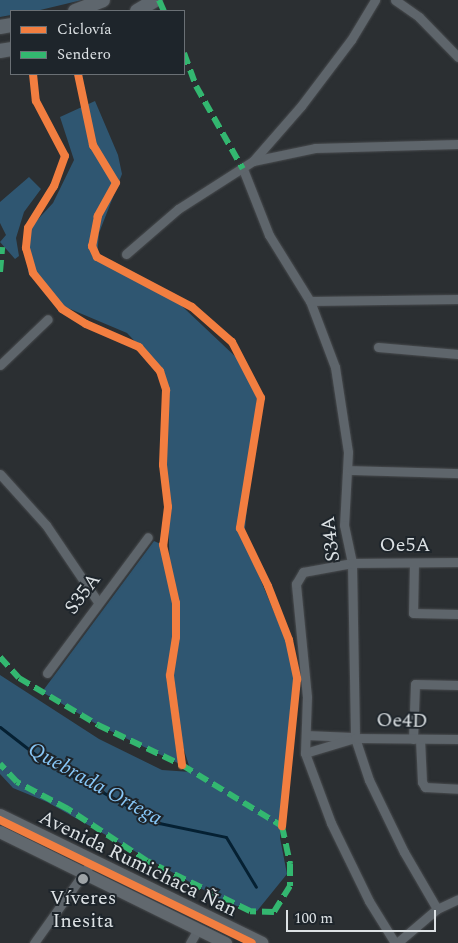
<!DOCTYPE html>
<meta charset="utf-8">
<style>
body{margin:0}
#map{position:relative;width:458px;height:943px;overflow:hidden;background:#2b2f32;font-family:Spectral,serif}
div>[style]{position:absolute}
.green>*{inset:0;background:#2f5671}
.stream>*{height:3px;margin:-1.5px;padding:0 1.5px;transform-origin:1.5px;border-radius:1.5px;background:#052032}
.roads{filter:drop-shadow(0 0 1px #484b4e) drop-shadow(0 0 1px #484b4e)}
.minor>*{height:9px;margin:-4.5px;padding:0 4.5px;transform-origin:4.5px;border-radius:4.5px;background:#5e656b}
.secondary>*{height:12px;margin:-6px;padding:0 6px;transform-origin:6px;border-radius:6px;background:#61686e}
.primary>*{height:14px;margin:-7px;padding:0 7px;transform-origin:7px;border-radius:7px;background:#5e666d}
.quiet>*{height:6px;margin-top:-3px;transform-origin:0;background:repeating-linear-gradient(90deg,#33b770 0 12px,transparent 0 18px)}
.cycleway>*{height:8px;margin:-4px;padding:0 4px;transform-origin:4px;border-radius:4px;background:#f27e40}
.dots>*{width:14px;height:14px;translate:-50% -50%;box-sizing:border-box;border:2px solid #1e252b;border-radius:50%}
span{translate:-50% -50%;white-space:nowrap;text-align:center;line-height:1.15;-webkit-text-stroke:4px #1e252b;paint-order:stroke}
.street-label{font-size:20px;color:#dce1e4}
.poi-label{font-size:20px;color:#dce1e4}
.water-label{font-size:21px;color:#87c6f6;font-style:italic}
.legend{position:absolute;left:10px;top:10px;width:175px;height:65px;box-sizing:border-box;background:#1e252b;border:1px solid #6a7075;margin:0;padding:6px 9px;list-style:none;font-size:15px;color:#dce1e4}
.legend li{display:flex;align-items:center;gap:10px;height:25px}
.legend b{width:25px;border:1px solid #6a7075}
.scale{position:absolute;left:286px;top:910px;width:150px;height:22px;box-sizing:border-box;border:2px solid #dce1e4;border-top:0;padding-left:6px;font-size:15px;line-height:18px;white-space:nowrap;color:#dce1e4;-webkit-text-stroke:4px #1e252b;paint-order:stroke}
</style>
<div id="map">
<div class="green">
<div style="clip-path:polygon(0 0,82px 0,36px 11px,11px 11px,11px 15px,0 17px)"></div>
<div style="clip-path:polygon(95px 101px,118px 155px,122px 174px,99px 233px,97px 257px,166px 291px,239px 360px,257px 398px,244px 540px,294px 660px,293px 717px,280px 838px,287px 874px,257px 911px,229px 904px,47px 802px,13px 788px,0 774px,0 675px,99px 739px,162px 770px,191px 772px,178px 731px,182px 765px,98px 725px,42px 692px,154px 541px,163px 545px,170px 572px,163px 371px,127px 333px,63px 306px,28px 272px,28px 230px,53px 203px,74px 160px,60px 117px)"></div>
<div style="clip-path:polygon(29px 177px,41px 189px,24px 212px,16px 238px,19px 256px,15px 259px,0 242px,6px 235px,0 223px,0 202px)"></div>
</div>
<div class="stream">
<div style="left:0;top:727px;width:51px;rotate:37.8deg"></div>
<div style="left:40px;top:758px;width:136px;rotate:28.6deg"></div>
<div style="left:159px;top:823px;width:68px;rotate:11.8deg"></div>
<div style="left:226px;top:837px;width:58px;rotate:59deg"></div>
</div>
<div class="roads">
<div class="minor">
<div style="left:395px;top:0;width:29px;rotate:35deg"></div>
<div style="left:419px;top:17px;width:56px;rotate:45.7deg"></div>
<div style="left:253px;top:161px;width:63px;rotate:-11.8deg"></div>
<div style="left:315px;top:148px;width:143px;rotate:-1.6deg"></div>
<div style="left:243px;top:169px;width:71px;rotate:68.5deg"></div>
<div style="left:269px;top:235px;width:78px;rotate:58.2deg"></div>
<div style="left:310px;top:301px;width:71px;rotate:69.3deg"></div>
<div style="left:335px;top:367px;width:86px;rotate:81.3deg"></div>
<div style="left:348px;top:452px;width:73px;rotate:93.1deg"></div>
<div style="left:344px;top:525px;width:39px;rotate:78deg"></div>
<div style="left:352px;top:563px;width:175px;rotate:89deg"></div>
<div style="left:355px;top:738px;width:44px;rotate:71.6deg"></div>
<div style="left:369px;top:780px;width:80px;rotate:64.1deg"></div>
<div style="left:404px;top:852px;width:66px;rotate:59.9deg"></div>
<div style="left:126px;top:254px;width:69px;rotate:-40.9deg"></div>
<div style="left:178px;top:209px;width:89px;rotate:-32.6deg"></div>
<div style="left:253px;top:161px;width:73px;rotate:-48.9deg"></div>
<div style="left:301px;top:106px;width:83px;rotate:-52.9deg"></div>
<div style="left:351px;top:40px;width:47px;rotate:-59deg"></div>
<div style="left:310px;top:301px;width:148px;rotate:-0.8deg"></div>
<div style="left:378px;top:347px;width:80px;rotate:5deg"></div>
<div style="left:0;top:365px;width:66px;rotate:-43.8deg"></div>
<div style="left:349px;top:470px;width:109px;rotate:1.6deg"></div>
<div style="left:0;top:474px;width:69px;rotate:48deg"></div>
<div style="left:46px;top:525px;width:93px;rotate:56deg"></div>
<div style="left:414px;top:563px;width:50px;rotate:91.1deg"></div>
<div style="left:413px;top:613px;width:45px;rotate:1.3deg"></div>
<div style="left:47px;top:673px;width:169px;rotate:-53.4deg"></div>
<div style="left:306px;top:735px;width:47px;rotate:2.4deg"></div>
<div style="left:413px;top:739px;width:55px;rotate:-87.9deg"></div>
<div style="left:415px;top:684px;width:43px;rotate:1.3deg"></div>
<div style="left:420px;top:739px;width:43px;rotate:87.3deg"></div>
<div style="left:422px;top:782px;width:6px;rotate:59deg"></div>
<div style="left:425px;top:787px;width:33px;rotate:3deg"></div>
<div style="left:305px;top:753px;width:52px;rotate:-16.7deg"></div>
<div style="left:355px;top:738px;width:103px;rotate:0.6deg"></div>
<div style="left:34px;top:943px;width:102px;rotate:-54.6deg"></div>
<div style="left:190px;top:943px;width:16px;rotate:-60deg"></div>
<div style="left:395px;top:943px;width:49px;rotate:-121.8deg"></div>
<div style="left:369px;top:901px;width:87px;rotate:-116deg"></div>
<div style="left:331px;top:823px;width:75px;rotate:-110.4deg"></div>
<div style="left:305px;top:753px;width:56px;rotate:-88deg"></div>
<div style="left:307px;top:697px;width:114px;rotate:-95.6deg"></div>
<div style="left:296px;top:584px;width:14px;rotate:-60deg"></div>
<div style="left:303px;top:572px;width:50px;rotate:-10.4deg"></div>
<div style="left:352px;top:563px;width:106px;rotate:-0.5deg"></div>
<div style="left:397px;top:943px;width:52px;rotate:-40.4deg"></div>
<div style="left:437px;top:909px;width:23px;rotate:-25deg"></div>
</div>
<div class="secondary">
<div style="left:0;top:815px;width:292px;rotate:26deg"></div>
<div style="left:0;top:832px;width:252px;rotate:26.2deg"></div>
</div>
<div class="primary">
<div style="left:75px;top:11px;width:30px;rotate:-21deg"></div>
<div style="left:137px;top:11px;width:21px;rotate:-31deg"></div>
<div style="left:0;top:27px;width:11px;rotate:-10deg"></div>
<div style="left:0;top:51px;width:11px;rotate:-10deg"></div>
</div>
</div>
<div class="quiet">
<div style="left:159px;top:0;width:12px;rotate:66deg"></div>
<div style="left:184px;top:53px;width:35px;rotate:70deg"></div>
<div style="left:196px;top:86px;width:95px;rotate:60.5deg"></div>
<div style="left:0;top:272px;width:25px;rotate:-85deg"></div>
<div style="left:0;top:657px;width:28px;rotate:48deg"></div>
<div style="left:19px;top:678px;width:92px;rotate:30.7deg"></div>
<div style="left:98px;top:725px;width:93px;rotate:25.5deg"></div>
<div style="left:182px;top:765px;width:117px;rotate:31.4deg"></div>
<div style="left:282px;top:826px;width:39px;rotate:78deg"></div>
<div style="left:290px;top:864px;width:22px;rotate:90deg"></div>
<div style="left:290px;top:886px;width:31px;rotate:122deg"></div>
<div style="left:274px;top:912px;width:24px;rotate:-178deg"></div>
<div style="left:250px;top:911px;width:114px;rotate:-154.1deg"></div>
<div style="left:147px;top:861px;width:95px;rotate:-146.6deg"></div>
<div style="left:68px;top:809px;width:58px;rotate:-152.1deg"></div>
<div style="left:17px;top:782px;width:25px;rotate:-133deg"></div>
</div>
<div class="cycleway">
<div style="left:33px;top:74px;width:27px;rotate:84deg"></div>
<div style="left:36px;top:101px;width:62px;rotate:62.2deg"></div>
<div style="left:65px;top:156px;width:32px;rotate:110deg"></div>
<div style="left:54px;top:186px;width:49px;rotate:121.8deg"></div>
<div style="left:28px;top:228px;width:20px;rotate:96deg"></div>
<div style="left:26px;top:248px;width:26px;rotate:74deg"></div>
<div style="left:33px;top:273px;width:46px;rotate:51.1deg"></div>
<div style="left:62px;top:309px;width:28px;rotate:32deg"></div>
<div style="left:86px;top:324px;width:58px;rotate:23.5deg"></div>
<div style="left:139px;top:347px;width:32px;rotate:49deg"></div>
<div style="left:160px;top:371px;width:20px;rotate:72deg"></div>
<div style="left:166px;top:390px;width:75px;rotate:92.3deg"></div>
<div style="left:163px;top:465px;width:42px;rotate:83.2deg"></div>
<div style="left:168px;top:507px;width:38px;rotate:97deg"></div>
<div style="left:163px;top:545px;width:59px;rotate:77.4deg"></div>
<div style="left:176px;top:603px;width:34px;rotate:90deg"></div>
<div style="left:176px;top:637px;width:39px;rotate:99deg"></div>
<div style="left:170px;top:676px;width:90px;rotate:82.3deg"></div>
<div style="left:78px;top:74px;width:73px;rotate:78.1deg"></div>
<div style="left:93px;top:145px;width:44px;rotate:58.8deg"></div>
<div style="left:116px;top:183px;width:38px;rotate:119deg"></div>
<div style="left:98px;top:216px;width:31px;rotate:101deg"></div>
<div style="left:92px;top:246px;width:12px;rotate:66deg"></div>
<div style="left:97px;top:257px;width:107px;rotate:27.8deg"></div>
<div style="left:192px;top:307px;width:53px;rotate:41.2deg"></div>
<div style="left:232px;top:342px;width:63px;rotate:62.6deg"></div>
<div style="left:261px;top:398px;width:132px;rotate:99.2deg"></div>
<div style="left:240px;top:528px;width:64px;rotate:64.2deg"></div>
<div style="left:268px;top:586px;width:58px;rotate:68.7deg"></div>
<div style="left:289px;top:640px;width:40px;rotate:78deg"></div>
<div style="left:297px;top:679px;width:148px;rotate:95.8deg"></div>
<div style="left:0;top:820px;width:280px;rotate:26deg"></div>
</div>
<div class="dots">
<div style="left:83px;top:879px;background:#9ea3a6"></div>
</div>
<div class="street-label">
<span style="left:331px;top:539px;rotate:-97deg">S34A</span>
<span style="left:405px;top:545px">Oe5A</span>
<span style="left:83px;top:594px;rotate:-53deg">S35A</span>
<span style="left:402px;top:721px;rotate:1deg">Oe4D</span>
<span style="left:138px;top:864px;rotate:26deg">Avenida Rumichaca Ñan</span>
</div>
<div class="poi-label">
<span style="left:83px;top:910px">Víveres<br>Inesita</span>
</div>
<div class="water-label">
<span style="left:95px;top:784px;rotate:29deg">Quebrada Ortega</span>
</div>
<ul class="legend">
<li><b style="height:6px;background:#f27e40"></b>Ciclovía</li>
<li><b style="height:6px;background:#33b770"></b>Sendero</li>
</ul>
<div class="scale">100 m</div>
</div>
